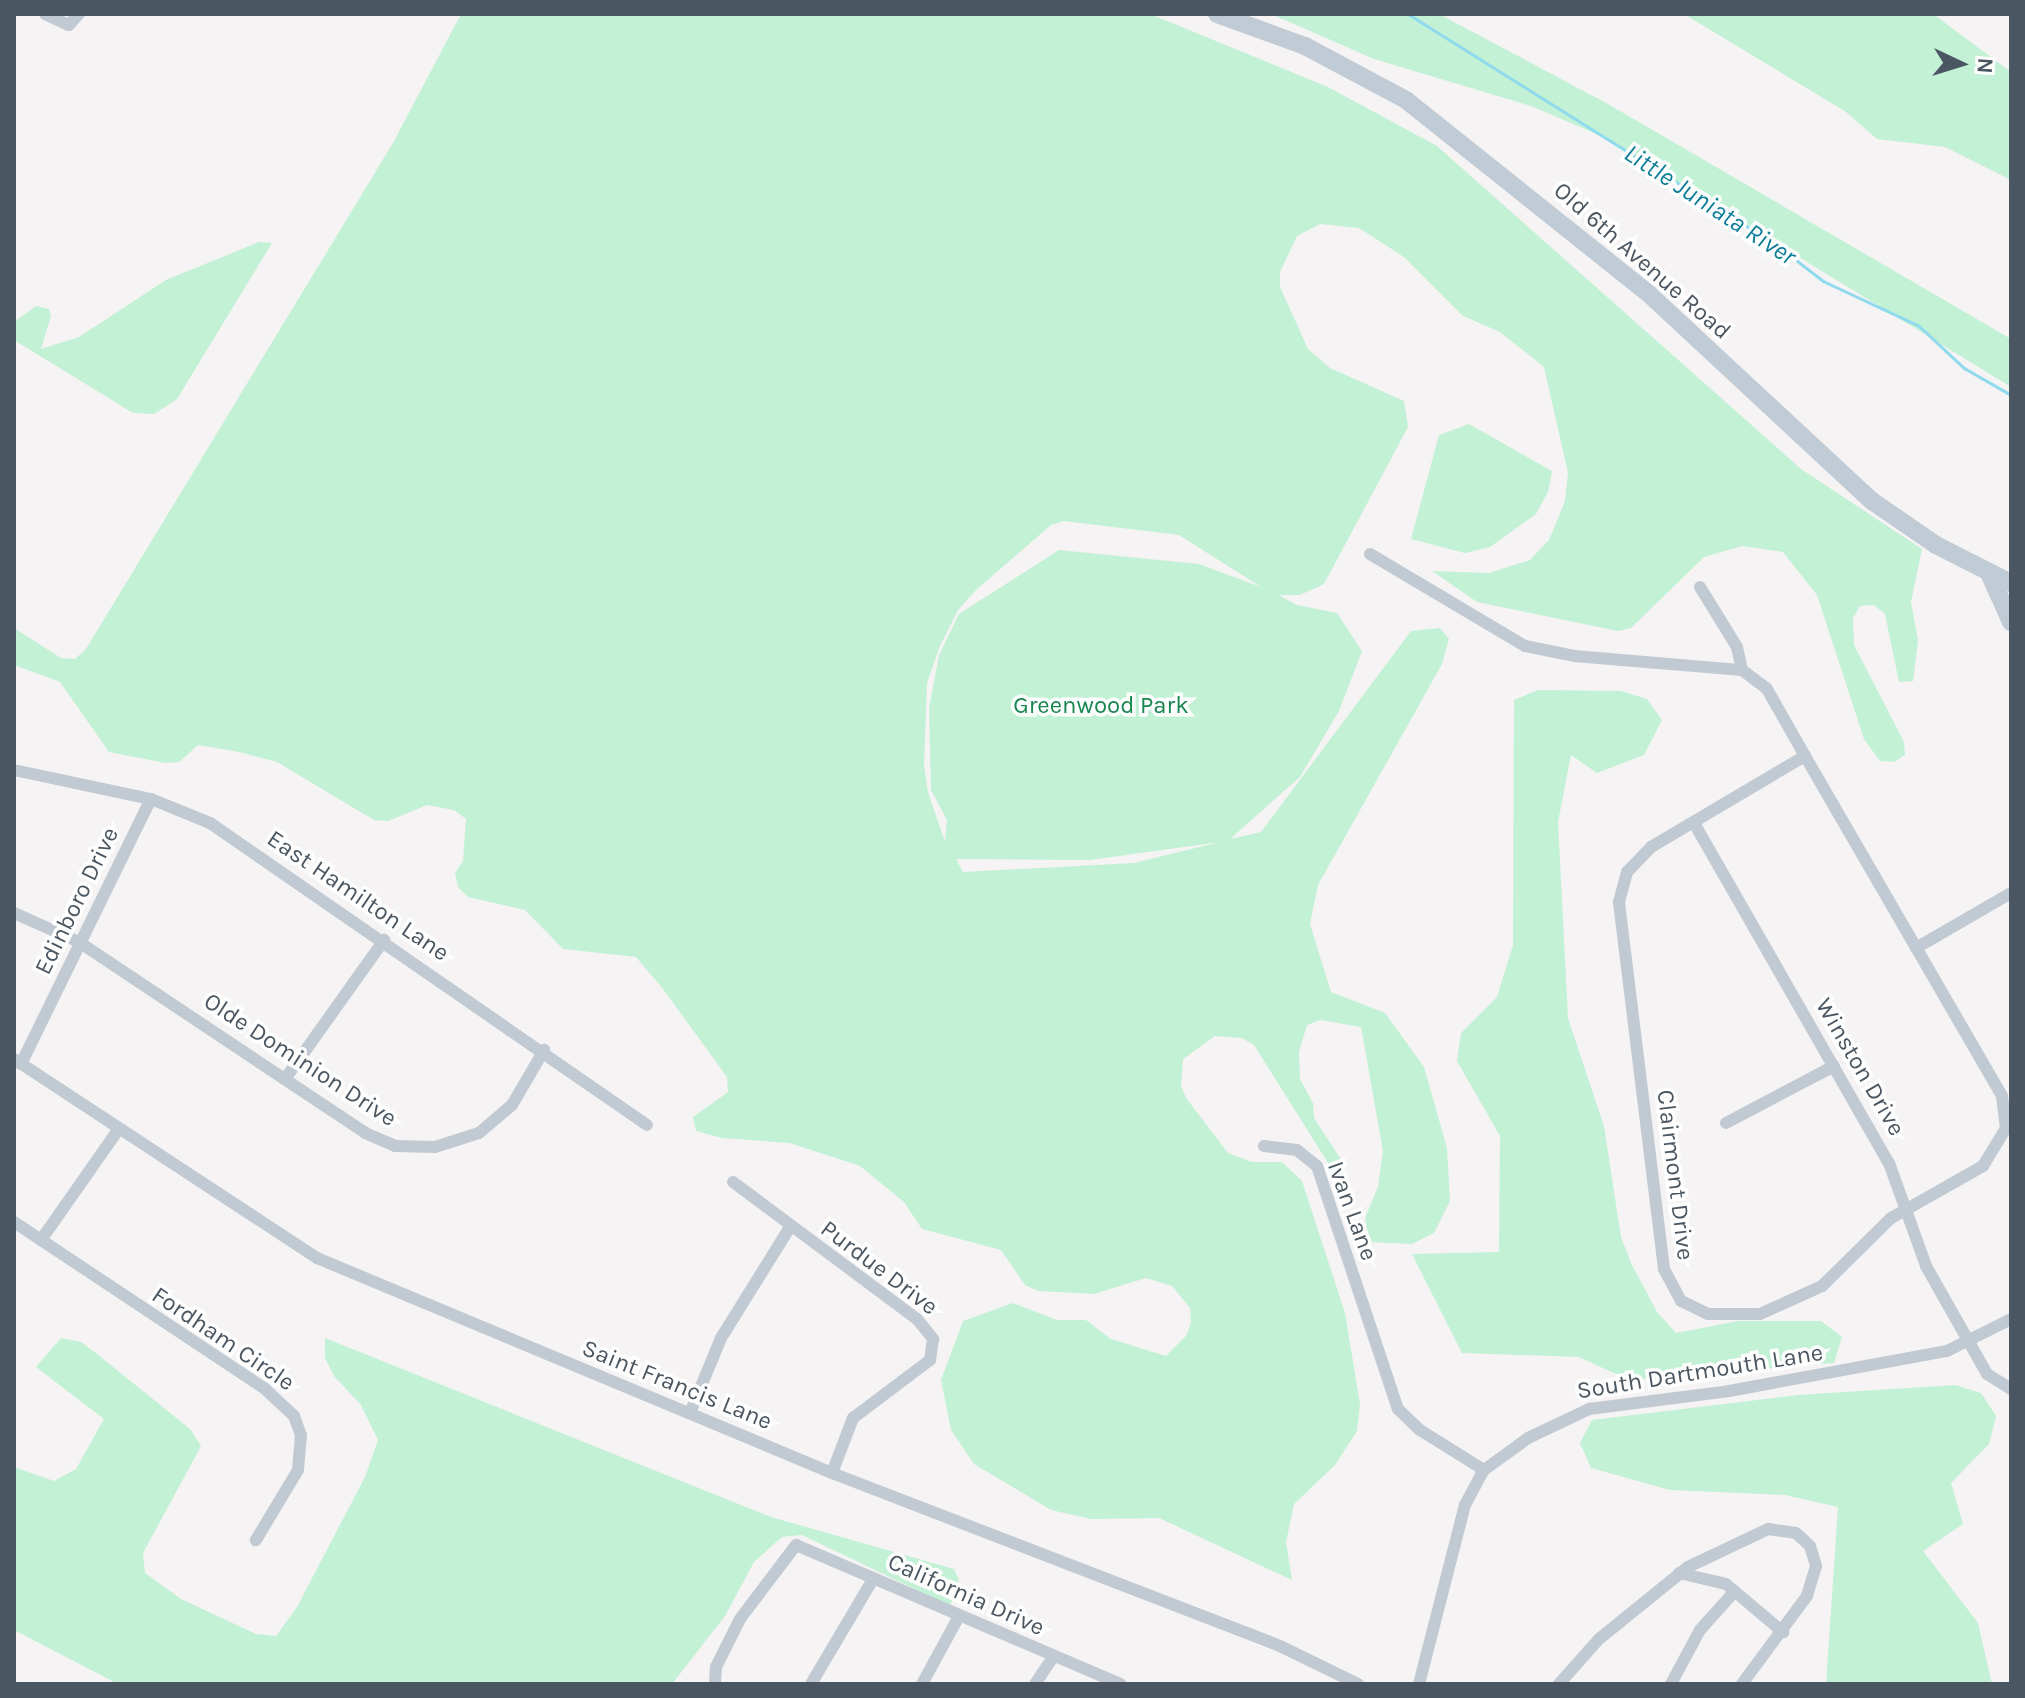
<!DOCTYPE html>
<style>
body{margin:0}
#map{position:relative;width:2025px;height:1698px;overflow:hidden;background:#f5f3f3;font-family:Karla,sans-serif}
div>[style]{position:absolute}
.green>*{inset:0;background:#c3f1d5}
.stream>*{height:3px;margin:-1.5px;padding:0 1.5px;transform-origin:1.5px;border-radius:1.5px;background:#90daee}
.street>*{height:12px;margin:-6px;padding:0 6px;transform-origin:6px;border-radius:6px;background:#c1cad2}
.secondary>*{height:18px;margin:-9px;padding:0 9px;transform-origin:9px;border-radius:9px;background:#c1cbd6}
span{translate:-50% -50%;white-space:nowrap;text-align:center;line-height:1.15;-webkit-text-stroke:7px #fff;paint-order:stroke}
.street-label{font-size:24px;color:#4a5661}
.park-label{font-size:24px;color:#17864f}
.water-label{font-size:26px;color:#0c7c9b;font-style:italic}
.frame{position:absolute;inset:0;border:16px solid #4a5661;pointer-events:none}
.north{position:absolute;left:1921px;top:24px;width:80px;height:80px;-webkit-text-stroke:6px #fff;paint-order:stroke;rotate:94deg;font-size:22px;font-weight:700;line-height:32px;text-align:center;color:#4a5661}
.north::after{content:'';display:block;margin:auto;width:28px;height:36px;background:#4a5661;clip-path:polygon(50% 0,100% 100%,50% 72%,0 100%)}
</style>
<div id="map">
<div class="green">
<div style="clip-path:polygon(evenodd,461px 14px,1150px 14px,1328px 87px,1437px 146px,1801px 469px,1922px 549px,1911px 602px,1918px 640px,1913px 681px,1899px 682px,1885px 614px,1874px 605px,1860px 606px,1853px 618px,1854px 645px,1904px 742px,1905px 755px,1894px 762px,1880px 761px,1864px 739px,1817px 595px,1783px 552px,1742px 546px,1704px 557px,1631px 628px,1618px 631px,1477px 602px,1432px 571px,1489px 573px,1530px 560px,1549px 540px,1565px 501px,1568px 473px,1544px 367px,1500px 332px,1463px 316px,1404px 257px,1359px 228px,1320px 224px,1297px 236px,1280px 272px,1280px 287px,1308px 349px,1330px 368px,1404px 401px,1408px 427px,1324px 584px,1300px 595px,1278px 595px,1297px 605px,1337px 613px,1362px 651px,1339px 711px,1300px 777px,1230px 839px,1261px 832px,1411px 631px,1440px 628px,1449px 639px,1442px 664px,1318px 885px,1310px 924px,1331px 992px,1385px 1013px,1424px 1067px,1447px 1148px,1450px 1201px,1434px 1233px,1412px 1244px,1369px 1242px,1365px 1218px,1378px 1187px,1383px 1151px,1361px 1027px,1320px 1020px,1307px 1025px,1299px 1052px,1300px 1079px,1313px 1103px,1314px 1118px,1344px 1164px,1335px 1174px,1254px 1045px,1242px 1038px,1215px 1036px,1183px 1059px,1181px 1085px,1186px 1098px,1228px 1153px,1252px 1162px,1282px 1162px,1302px 1181px,1345px 1313px,1360px 1404px,1357px 1431px,1335px 1465px,1294px 1504px,1286px 1542px,1292px 1580px,1159px 1518px,1091px 1519px,1051px 1510px,974px 1464px,951px 1430px,941px 1380px,963px 1321px,1013px 1303px,1057px 1320px,1086px 1320px,1111px 1339px,1166px 1356px,1186px 1336px,1191px 1323px,1190px 1308px,1172px 1286px,1146px 1278px,1094px 1294px,1038px 1291px,1025px 1285px,1001px 1250px,922px 1229px,904px 1202px,860px 1166px,790px 1143px,722px 1138px,696px 1131px,693px 1117px,728px 1092px,727px 1077px,663px 989px,636px 957px,563px 949px,525px 910px,468px 897px,458px 887px,455px 873px,463px 861px,466px 819px,454px 810px,427px 805px,388px 821px,374px 820px,277px 762px,239px 752px,198px 745px,179px 762px,165px 763px,109px 752px,60px 682px,14px 665px,14px 628px,61px 658px,75px 659px,86px 649px,393px 143px,461px 14px,1064px 521px,1179px 535px,1261px 587px,1199px 564px,1059px 550px,959px 614px,939px 655px,929px 708px,931px 790px,947px 820px,945px 842px,928px 792px,924px 765px,927px 683px,940px 646px,958px 610px,976px 590px,1051px 525px,1064px 521px,461px 14px,1220px 842px,1134px 863px,963px 872px,956px 859px,1090px 860px,1220px 842px)"></div>
<div style="clip-path:polygon(1271px 14px,1439px 14px,1608px 104px,2011px 339px,2011px 387px,1603px 137px,1531px 106px,1374px 59px)"></div>
<div style="clip-path:polygon(1684px 14px,1933px 14px,2011px 72px,2011px 180px,1945px 147px,1877px 139px,1846px 112px)"></div>
<div style="clip-path:polygon(259px 242px,272px 243px,177px 399px,154px 414px,133px 413px,14px 340px,14px 322px,36px 306px,49px 309px,51px 316px,41px 349px,79px 337px,166px 280px)"></div>
<div style="clip-path:polygon(1469px 424px,1552px 471px,1548px 492px,1536px 514px,1490px 547px,1465px 553px,1411px 539px,1439px 435px)"></div>
<div style="clip-path:polygon(1538px 690px,1621px 691px,1647px 699px,1662px 720px,1644px 755px,1597px 773px,1571px 755px,1558px 822px,1568px 1018px,1604px 1126px,1621px 1237px,1631px 1263px,1657px 1312px,1676px 1333px,1738px 1321px,1821px 1321px,1842px 1337px,1834px 1363px,1629px 1380px,1579px 1357px,1462px 1353px,1412px 1254px,1499px 1252px,1500px 1136px,1457px 1061px,1461px 1033px,1497px 997px,1513px 945px,1514px 700px)"></div>
<div style="clip-path:polygon(61px 1338px,81px 1342px,97px 1354px,190px 1429px,201px 1446px,143px 1553px,145px 1573px,181px 1599px,256px 1634px,276px 1636px,297px 1607px,365px 1477px,378px 1440px,361px 1405px,334px 1376px,325px 1358px,325px 1338px,771px 1517px,954px 1569px,959px 1580px,950px 1606px,802px 1535px,782px 1537px,754px 1562px,725px 1616px,672px 1684px,118px 1684px,14px 1630px,14px 1467px,54px 1481px,76px 1469px,104px 1419px,36px 1367px)"></div>
<div style="clip-path:polygon(1955px 1385px,1981px 1393px,1996px 1416px,1989px 1444px,1951px 1483px,1963px 1524px,1923px 1551px,1978px 1623px,1992px 1684px,1826px 1684px,1838px 1507px,1785px 1495px,1670px 1490px,1591px 1468px,1580px 1443px,1592px 1420px,1798px 1395px)"></div>
</div>
<div class="stream">
<div style="left:1408px;top:14px;width:433px;rotate:32.1deg"></div>
<div style="left:1775px;top:244px;width:61px;rotate:37.6deg"></div>
<div style="left:1823px;top:281px;width:106px;rotate:25.1deg"></div>
<div style="left:1919px;top:326px;width:62px;rotate:43deg"></div>
<div style="left:1964px;top:368px;width:54px;rotate:29.9deg"></div>
</div>
<div class="street">
<div style="left:45px;top:14px;width:26px;rotate:25deg"></div>
<div style="left:69px;top:25px;width:15px;rotate:-48deg"></div>
<div style="left:1370px;top:554px;width:180px;rotate:30.7deg"></div>
<div style="left:1525px;top:646px;width:50px;rotate:11.5deg"></div>
<div style="left:1574px;top:656px;width:169px;rotate:4.8deg"></div>
<div style="left:1742px;top:670px;width:31px;rotate:37deg"></div>
<div style="left:1767px;top:689px;width:77px;rotate:60.4deg"></div>
<div style="left:1700px;top:587px;width:70px;rotate:58.3deg"></div>
<div style="left:1737px;top:647px;width:24px;rotate:78deg"></div>
<div style="left:1805px;top:756px;width:393px;rotate:59.9deg"></div>
<div style="left:2002px;top:1096px;width:32px;rotate:83deg"></div>
<div style="left:2006px;top:1128px;width:44px;rotate:121.2deg"></div>
<div style="left:1983px;top:1166px;width:106px;rotate:150.5deg"></div>
<div style="left:1891px;top:1218px;width:97px;rotate:135.4deg"></div>
<div style="left:1822px;top:1286px;width:68px;rotate:155.7deg"></div>
<div style="left:1760px;top:1314px;width:52px;rotate:180deg"></div>
<div style="left:1708px;top:1314px;width:30px;rotate:-154deg"></div>
<div style="left:1681px;top:1301px;width:36px;rotate:-118deg"></div>
<div style="left:1664px;top:1269px;width:370px;rotate:-97deg"></div>
<div style="left:1619px;top:902px;width:31px;rotate:-75deg"></div>
<div style="left:1627px;top:872px;width:35px;rotate:-46deg"></div>
<div style="left:1651px;top:847px;width:179px;rotate:-30.6deg"></div>
<div style="left:14px;top:770px;width:140px;rotate:12deg"></div>
<div style="left:151px;top:799px;width:64px;rotate:22.1deg"></div>
<div style="left:210px;top:823px;width:531px;rotate:34.65deg"></div>
<div style="left:1694px;top:823px;width:392px;rotate:60.2deg"></div>
<div style="left:1889px;top:1163px;width:109px;rotate:70.2deg"></div>
<div style="left:1926px;top:1266px;width:124px;rotate:60.5deg"></div>
<div style="left:1987px;top:1374px;width:28px;rotate:32deg"></div>
<div style="left:14px;top:913px;width:71px;rotate:24deg"></div>
<div style="left:79px;top:942px;width:344px;rotate:33.7deg"></div>
<div style="left:365px;top:1133px;width:33px;rotate:23deg"></div>
<div style="left:395px;top:1146px;width:40px;rotate:1.4deg"></div>
<div style="left:435px;top:1147px;width:46px;rotate:-17.7deg"></div>
<div style="left:479px;top:1133px;width:43px;rotate:-40.3deg"></div>
<div style="left:512px;top:1105px;width:64px;rotate:-59.8deg"></div>
<div style="left:1916px;top:948px;width:110px;rotate:-30.1deg"></div>
<div style="left:14px;top:1059px;width:363px;rotate:33.3deg"></div>
<div style="left:317px;top:1258px;width:558px;rotate:22.66deg"></div>
<div style="left:832px;top:1473px;width:480px;rotate:21.1deg"></div>
<div style="left:1280px;top:1646px;width:87px;rotate:26deg"></div>
<div style="left:21px;top:1064px;width:295px;rotate:-63.9deg"></div>
<div style="left:285px;top:1079px;width:171px;rotate:-54.5deg"></div>
<div style="left:1726px;top:1123px;width:122px;rotate:-27.8deg"></div>
<div style="left:1264px;top:1146px;width:33px;rotate:7deg"></div>
<div style="left:1297px;top:1150px;width:26px;rotate:39deg"></div>
<div style="left:1317px;top:1166px;width:256px;rotate:71.6deg"></div>
<div style="left:1398px;top:1409px;width:30px;rotate:44deg"></div>
<div style="left:1420px;top:1430px;width:75px;rotate:32deg"></div>
<div style="left:733px;top:1182px;width:229px;rotate:36.7deg"></div>
<div style="left:917px;top:1319px;width:26px;rotate:51deg"></div>
<div style="left:933px;top:1339px;width:21px;rotate:98deg"></div>
<div style="left:930px;top:1360px;width:96px;rotate:143deg"></div>
<div style="left:853px;top:1418px;width:59px;rotate:110.9deg"></div>
<div style="left:14px;top:1222px;width:300px;rotate:33.6deg"></div>
<div style="left:264px;top:1388px;width:41px;rotate:43deg"></div>
<div style="left:294px;top:1416px;width:20px;rotate:70deg"></div>
<div style="left:301px;top:1435px;width:35px;rotate:95deg"></div>
<div style="left:298px;top:1470px;width:82px;rotate:121deg"></div>
<div style="left:41px;top:1240px;width:134px;rotate:-55deg"></div>
<div style="left:690px;top:1413px;width:81px;rotate:-67.5deg"></div>
<div style="left:721px;top:1338px;width:131px;rotate:-58.1deg"></div>
<div style="left:1679px;top:1573px;width:48px;rotate:13.2deg"></div>
<div style="left:1726px;top:1584px;width:75px;rotate:40.1deg"></div>
<div style="left:715px;top:1684px;width:17px;rotate:-87deg"></div>
<div style="left:716px;top:1667px;width:54px;rotate:-63.4deg"></div>
<div style="left:740px;top:1619px;width:93px;rotate:-52.9deg"></div>
<div style="left:796px;top:1545px;width:353px;rotate:23.2deg"></div>
<div style="left:811px;top:1684px;width:122px;rotate:-59.4deg"></div>
<div style="left:922px;top:1684px;width:77px;rotate:-61.4deg"></div>
<div style="left:1035px;top:1684px;width:32px;rotate:-56deg"></div>
<div style="left:1419px;top:1684px;width:185px;rotate:-75.6deg"></div>
<div style="left:1465px;top:1505px;width:40px;rotate:-62deg"></div>
<div style="left:1484px;top:1470px;width:54px;rotate:-36deg"></div>
<div style="left:1528px;top:1438px;width:68px;rotate:-25.4deg"></div>
<div style="left:1589px;top:1409px;width:141px;rotate:-7.3deg"></div>
<div style="left:1729px;top:1391px;width:222px;rotate:-10.4deg"></div>
<div style="left:1947px;top:1351px;width:72px;rotate:-26.6deg"></div>
<div style="left:1559px;top:1684px;width:60px;rotate:-48.4deg"></div>
<div style="left:1599px;top:1639px;width:114px;rotate:-39deg"></div>
<div style="left:1688px;top:1567px;width:89px;rotate:-25.4deg"></div>
<div style="left:1768px;top:1529px;width:28px;rotate:8deg"></div>
<div style="left:1796px;top:1533px;width:19px;rotate:43deg"></div>
<div style="left:1810px;top:1546px;width:21px;rotate:73deg"></div>
<div style="left:1816px;top:1566px;width:31px;rotate:107deg"></div>
<div style="left:1807px;top:1596px;width:109px;rotate:126.5deg"></div>
<div style="left:1671px;top:1684px;width:61px;rotate:-61.8deg"></div>
<div style="left:1700px;top:1630px;width:52px;rotate:-48.1deg"></div>
</div>
<div class="secondary">
<div style="left:1217px;top:14px;width:94px;rotate:20deg"></div>
<div style="left:1305px;top:46px;width:115px;rotate:28.1deg"></div>
<div style="left:1406px;top:100px;width:311px;rotate:38.6deg"></div>
<div style="left:1649px;top:294px;width:304px;rotate:42.9deg"></div>
<div style="left:1872px;top:501px;width:78px;rotate:34.5deg"></div>
<div style="left:1936px;top:545px;width:84px;rotate:26.9deg"></div>
<div style="left:1989px;top:573px;width:54px;rotate:65.8deg"></div>
</div>
<div class="street-label">
<span style="left:1642px;top:261px;rotate:41deg">Old 6th Avenue Road</span>
<span style="left:358px;top:896px;rotate:34deg">East Hamilton Lane</span>
<span style="left:77px;top:901px;rotate:-64deg">Edinboro Drive</span>
<span style="left:300px;top:1060px;rotate:33deg">Olde Dominion Drive</span>
<span style="left:1860px;top:1067px;rotate:60deg">Winston Drive</span>
<span style="left:1675px;top:1175px;rotate:83deg">Clairmont Drive</span>
<span style="left:1352px;top:1211px;rotate:70deg">Ivan Lane</span>
<span style="left:879px;top:1268px;rotate:37deg">Purdue Drive</span>
<span style="left:223px;top:1339px;rotate:34deg">Fordham Circle</span>
<span style="left:1700px;top:1372px;rotate:-9deg">South Dartmouth Lane</span>
<span style="left:677px;top:1385px;rotate:22deg">Saint Francis Lane</span>
<span style="left:966px;top:1595px;rotate:24deg">California Drive</span>
</div>
<div class="park-label">
<span style="left:1101px;top:706px">Greenwood Park</span>
</div>
<div class="water-label">
<span style="left:1710px;top:205px;rotate:33deg">Little Juniata River</span>
</div>
<div class="frame"></div>
<div class="north">N</div>
</div>
